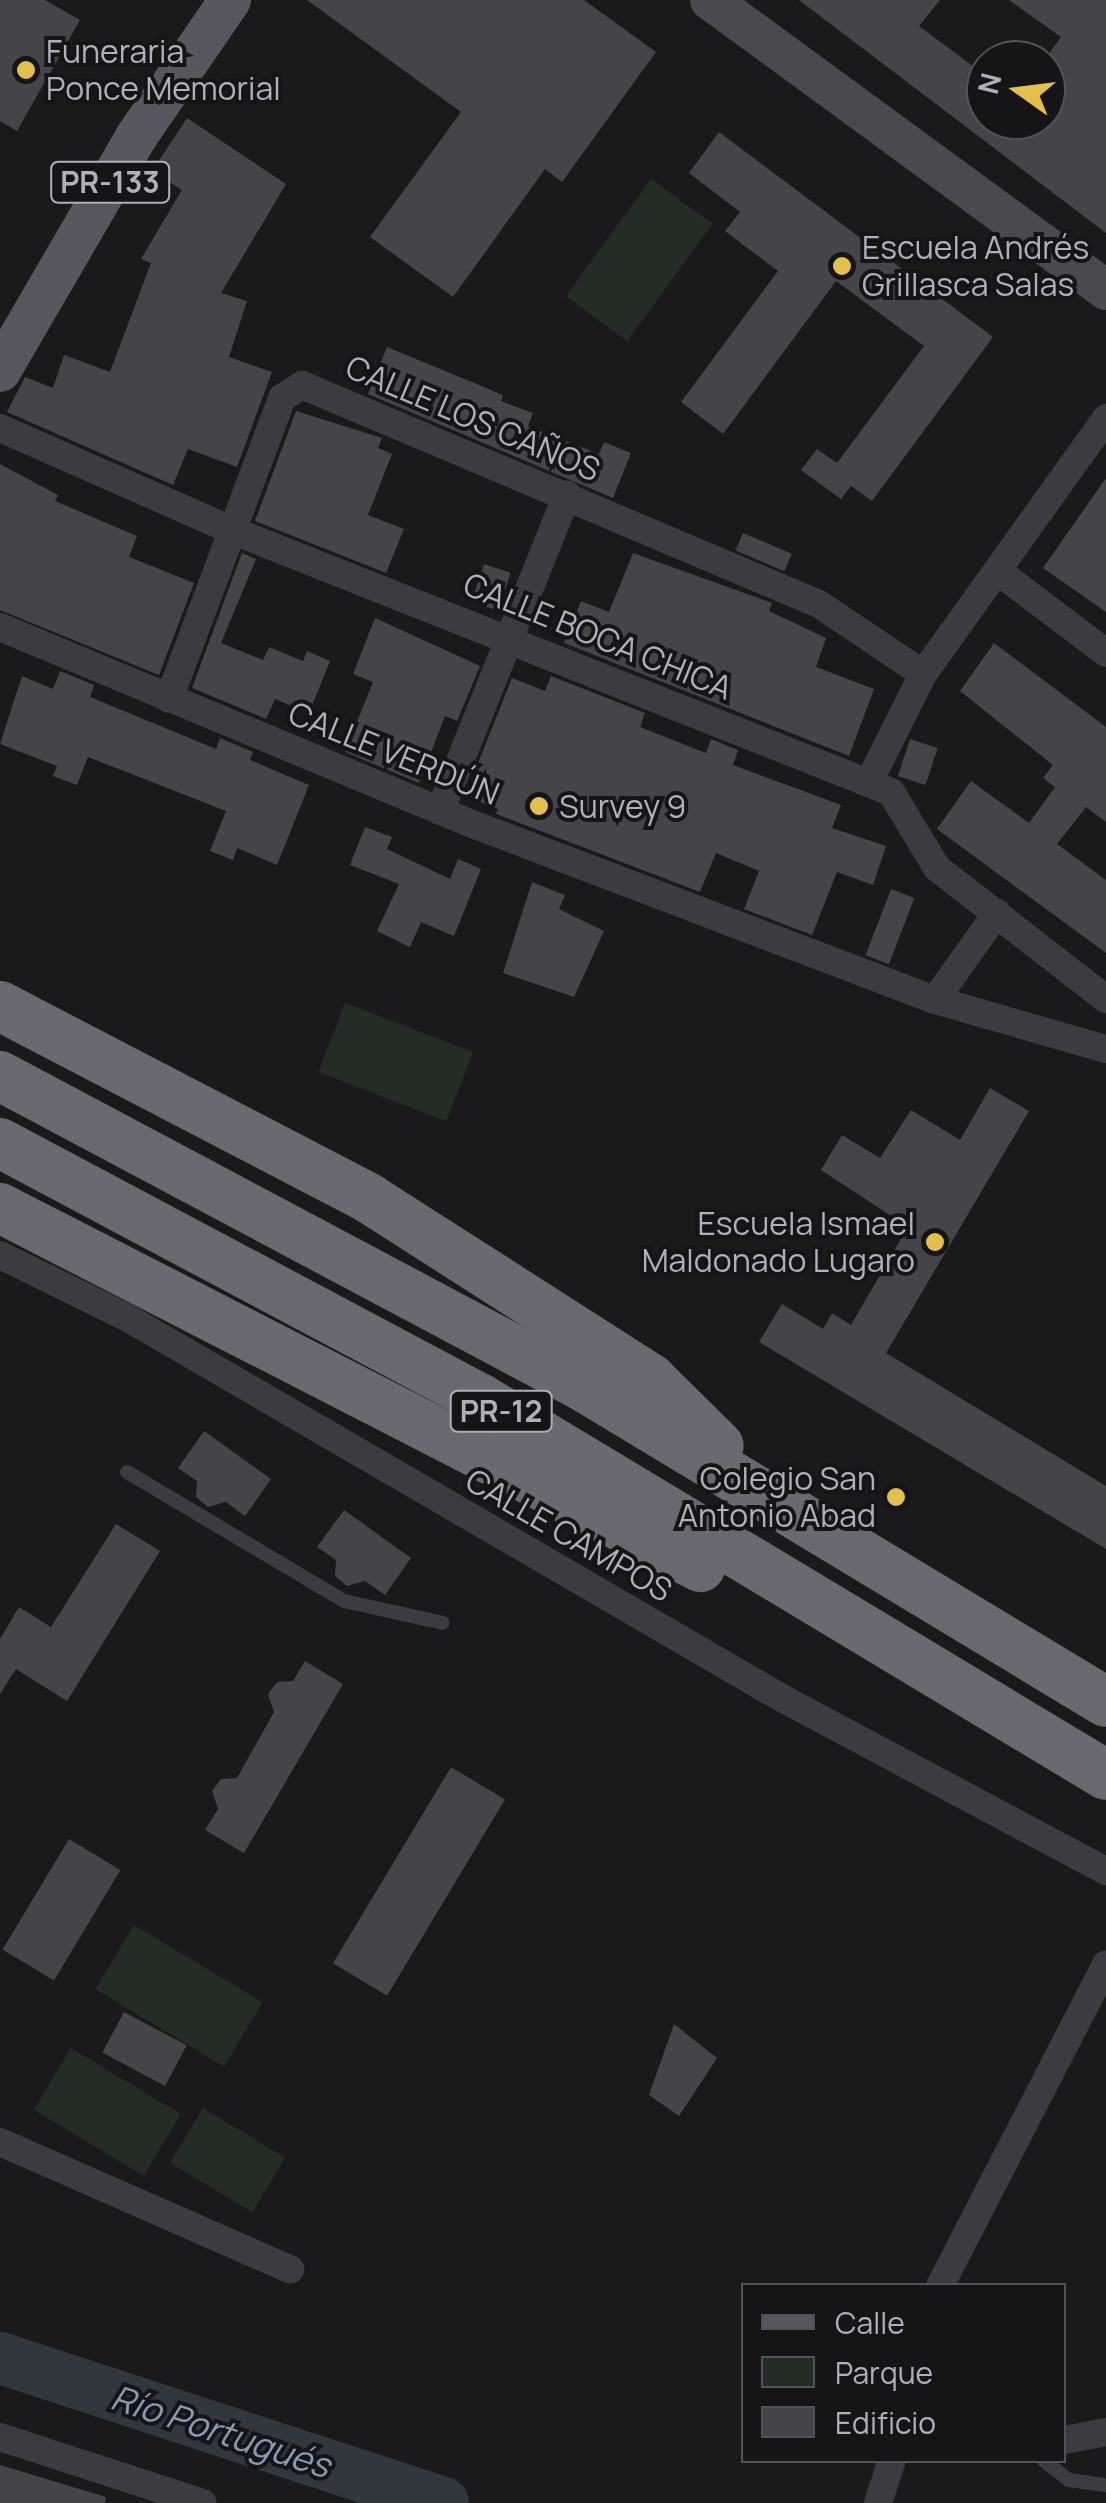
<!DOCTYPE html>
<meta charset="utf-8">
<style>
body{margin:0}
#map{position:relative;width:1106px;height:2503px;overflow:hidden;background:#1a1a1c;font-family:Manrope,sans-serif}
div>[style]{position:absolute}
.green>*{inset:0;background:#242c26;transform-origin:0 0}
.river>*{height:52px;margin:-26px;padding:0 26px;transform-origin:26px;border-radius:26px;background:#31373f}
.building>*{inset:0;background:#444549;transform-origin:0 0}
.lane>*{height:14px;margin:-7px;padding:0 7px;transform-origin:7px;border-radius:7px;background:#3b3c41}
.street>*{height:28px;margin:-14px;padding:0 14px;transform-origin:14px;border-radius:14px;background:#3b3c41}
.secondary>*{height:40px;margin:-20px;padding:0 20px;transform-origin:20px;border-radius:20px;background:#494a50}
.primary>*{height:42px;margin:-21px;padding:0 21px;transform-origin:21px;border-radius:21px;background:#57585f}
.highway>*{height:50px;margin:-25px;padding:0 25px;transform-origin:25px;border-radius:25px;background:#686971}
.dots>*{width:28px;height:28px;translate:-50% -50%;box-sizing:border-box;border:5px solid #151517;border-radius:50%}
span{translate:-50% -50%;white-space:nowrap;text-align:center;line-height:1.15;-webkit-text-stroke:8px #151517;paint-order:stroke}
.shield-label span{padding:2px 8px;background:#151517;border:2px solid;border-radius:8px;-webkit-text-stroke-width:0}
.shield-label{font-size:30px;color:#aeb0ba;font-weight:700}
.poi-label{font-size:32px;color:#aeb0ba}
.left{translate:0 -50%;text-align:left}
.right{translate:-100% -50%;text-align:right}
.street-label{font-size:32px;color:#aeb0ba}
.water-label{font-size:35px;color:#889ab2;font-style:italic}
.legend{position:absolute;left:741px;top:2283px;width:325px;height:180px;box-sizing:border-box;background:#151517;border:2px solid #525358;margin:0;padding:12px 18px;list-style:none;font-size:30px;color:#aeb0ba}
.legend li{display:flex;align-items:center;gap:20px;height:50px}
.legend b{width:50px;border:2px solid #525358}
.north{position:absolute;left:966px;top:40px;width:100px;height:100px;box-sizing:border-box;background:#151517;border:2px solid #525358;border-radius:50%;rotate:284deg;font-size:28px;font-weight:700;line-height:40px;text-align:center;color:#aeb0ba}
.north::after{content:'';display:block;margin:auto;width:35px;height:45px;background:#e3bf4b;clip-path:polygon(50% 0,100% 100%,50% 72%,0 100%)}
</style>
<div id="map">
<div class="green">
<div style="left:651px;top:179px;width:76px;height:145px;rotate:36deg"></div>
<div style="left:345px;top:1003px;width:137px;height:74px;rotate:21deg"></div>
<div style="left:134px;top:1925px;width:150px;height:75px;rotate:31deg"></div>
<div style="left:71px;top:2048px;width:128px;height:72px;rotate:31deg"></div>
<div style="left:203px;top:2108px;width:96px;height:64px;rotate:31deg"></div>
</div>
<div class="river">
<div style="left:0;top:2358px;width:466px;rotate:18.1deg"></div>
</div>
<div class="building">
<div style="clip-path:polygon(0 0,45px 0,80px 20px,17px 131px,0 121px)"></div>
<div style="clip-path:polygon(307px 0,584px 0,656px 52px,562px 182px,545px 169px,453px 297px,370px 237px,461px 112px)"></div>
<div style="clip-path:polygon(799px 0,940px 0,919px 26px,986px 76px,986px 120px,1046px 120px,1046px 58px,1061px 37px,1009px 0,1106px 0,1106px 233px)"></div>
<div style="clip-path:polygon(187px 118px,286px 184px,221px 293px,247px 301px,229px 357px,272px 372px,237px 467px,188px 449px,173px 485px,7px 412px,25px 377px,53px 388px,64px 355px,110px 372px,151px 263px,141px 259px,182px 190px,152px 171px)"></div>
<div style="clip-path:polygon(719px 132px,993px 337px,872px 501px,851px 486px,841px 499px,801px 470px,817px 449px,837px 463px,924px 346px,836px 281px,723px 434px,681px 402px,778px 271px,725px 231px,740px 212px,689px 173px)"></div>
<div style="clip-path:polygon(387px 347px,503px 395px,501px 401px,533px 413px,528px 426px,599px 454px,604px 442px,631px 453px,613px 498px,368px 394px)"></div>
<div style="clip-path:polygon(296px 411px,382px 438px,378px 448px,392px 454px,368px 515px,404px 529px,386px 573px,255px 521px)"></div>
<div style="clip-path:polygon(0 464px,58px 495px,55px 501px,137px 536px,129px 557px,194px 583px,159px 675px,0 610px)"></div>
<div style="clip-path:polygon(1106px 478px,1106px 612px,1043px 568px)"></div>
<div style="left:743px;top:533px;width:53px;height:19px;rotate:23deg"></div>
<div style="clip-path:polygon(242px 553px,256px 559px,221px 643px,263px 660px,269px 647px,303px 661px,307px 651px,330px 661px,309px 713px,275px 699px,266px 719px,192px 688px)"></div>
<div style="clip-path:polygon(633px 553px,772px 603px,769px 611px,826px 638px,816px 667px,874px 689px,849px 756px,564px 643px,581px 601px,609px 612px)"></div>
<div style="left:484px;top:564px;width:28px;height:40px;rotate:18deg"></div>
<div style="clip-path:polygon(375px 618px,480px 666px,457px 721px,445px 716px,419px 783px,345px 752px,373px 682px,353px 674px)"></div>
<div style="clip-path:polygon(994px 643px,1106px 727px,1106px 822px,1086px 807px,1057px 844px,1106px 880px,1106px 953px,937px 829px,971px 781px,1029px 823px,1055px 787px,1043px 778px,1053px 765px,960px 691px)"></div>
<div style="clip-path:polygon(60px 671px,94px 685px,90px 697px,216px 749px,220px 738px,253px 752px,250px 760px,309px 785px,277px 865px,237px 848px,233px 860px,210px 851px,226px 811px,88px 757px,77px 785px,53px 776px,57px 766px,0 744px,22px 676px,53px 689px)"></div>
<div style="clip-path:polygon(551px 676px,645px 713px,640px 727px,706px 753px,711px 739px,738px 750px,733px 765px,841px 805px,832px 828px,886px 846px,873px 885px,837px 872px,812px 935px,744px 909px,759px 871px,716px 853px,700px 892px,496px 814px,498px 809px,465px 796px,512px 678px,545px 691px)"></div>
<div style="left:910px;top:739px;width:29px;height:39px;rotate:18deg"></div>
<div style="clip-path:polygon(365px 827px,392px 837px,387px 849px,450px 879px,458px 859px,481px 869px,454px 936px,421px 922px,410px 947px,377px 931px,399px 884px,350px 865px)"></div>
<div style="clip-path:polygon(532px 882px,565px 895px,559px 909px,604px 931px,574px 997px,503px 973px)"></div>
<div style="left:891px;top:889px;width:25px;height:71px;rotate:21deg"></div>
<div style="clip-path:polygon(990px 1088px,1029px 1111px,886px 1353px,1106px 1486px,1106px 1549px,759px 1342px,782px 1304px,823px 1329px,832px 1313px,851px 1325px,908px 1227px,821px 1170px,842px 1135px,880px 1158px,911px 1110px,960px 1140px)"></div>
<div style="clip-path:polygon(204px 1431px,271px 1479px,245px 1516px,226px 1502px,208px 1507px,196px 1497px,197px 1481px,178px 1468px)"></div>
<div style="clip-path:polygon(344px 1510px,411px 1558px,385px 1595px,365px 1581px,347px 1586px,335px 1576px,336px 1560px,317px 1547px)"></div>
<div style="clip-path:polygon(116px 1524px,160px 1551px,67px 1701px,16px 1669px,0 1694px,0 1639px,19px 1607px,51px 1627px)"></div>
<div style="clip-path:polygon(305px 1661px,343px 1684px,244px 1853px,205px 1830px,218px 1809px,212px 1791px,221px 1779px,237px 1778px,274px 1712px,268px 1694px,277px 1682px,293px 1681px)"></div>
<div style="left:451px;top:1767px;width:63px;height:229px;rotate:31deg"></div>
<div style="left:69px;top:1839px;width:60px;height:129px;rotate:31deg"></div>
<div style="left:124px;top:2012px;width:71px;height:46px;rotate:28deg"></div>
<div style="clip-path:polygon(674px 2024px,717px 2058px,679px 2116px,649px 2095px)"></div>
<div style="clip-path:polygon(0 2465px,106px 2497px,105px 2503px,0 2503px)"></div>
</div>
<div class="lane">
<div style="left:127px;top:1472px;width:252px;rotate:30.7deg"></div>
<div style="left:344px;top:1601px;width:101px;rotate:12.5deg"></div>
<div style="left:1043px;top:2460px;width:33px;rotate:38deg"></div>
<div style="left:1069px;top:2480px;width:37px;rotate:8deg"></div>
</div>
<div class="street">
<div style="left:0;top:428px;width:253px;rotate:23.8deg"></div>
<div style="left:231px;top:530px;width:710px;rotate:21.65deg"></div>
<div style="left:891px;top:792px;width:89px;rotate:58.8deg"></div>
<div style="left:937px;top:868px;width:214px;rotate:37.8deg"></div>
<div style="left:999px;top:572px;width:134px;rotate:37.1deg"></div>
<div style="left:0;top:627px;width:506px;rotate:22.66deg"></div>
<div style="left:467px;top:822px;width:501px;rotate:20.82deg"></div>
<div style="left:935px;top:1000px;width:178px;rotate:16deg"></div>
<div style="left:169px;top:699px;width:322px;rotate:-69.4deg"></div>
<div style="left:282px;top:398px;width:24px;rotate:-33deg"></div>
<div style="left:302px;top:385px;width:561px;rotate:22.96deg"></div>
<div style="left:819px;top:604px;width:125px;rotate:33.9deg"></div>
<div style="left:869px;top:782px;width:121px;rotate:-63.4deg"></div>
<div style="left:923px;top:674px;width:315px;rotate:-54.4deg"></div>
<div style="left:440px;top:811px;width:341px;rotate:-68.1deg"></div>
<div style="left:935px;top:1000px;width:107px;rotate:-54.5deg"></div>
<div style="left:0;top:1255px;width:143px;rotate:26.2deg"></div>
<div style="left:128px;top:1318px;width:754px;rotate:30.17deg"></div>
<div style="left:780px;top:1697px;width:370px;rotate:28.1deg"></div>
<div style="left:0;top:2142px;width:317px;rotate:23.7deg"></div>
<div style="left:940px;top:2286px;width:362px;rotate:-62.7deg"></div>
<div style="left:0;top:2437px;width:213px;rotate:18deg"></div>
<div style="left:1064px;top:2440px;width:43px;rotate:-10.8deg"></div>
<div style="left:878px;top:2503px;width:45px;rotate:-72deg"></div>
</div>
<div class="secondary">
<div style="left:710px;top:0;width:491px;rotate:36.2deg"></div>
</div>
<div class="primary">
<div style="left:0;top:371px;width:271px;rotate:-59.8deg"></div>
<div style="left:136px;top:137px;width:166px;rotate:-55.5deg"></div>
</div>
<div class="highway">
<div style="left:0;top:1006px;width:417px;rotate:27.5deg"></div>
<div style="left:370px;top:1199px;width:334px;rotate:32.6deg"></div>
<div style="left:651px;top:1379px;width:95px;rotate:44.6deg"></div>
<div style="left:0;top:1076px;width:664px;rotate:28.03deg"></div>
<div style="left:586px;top:1388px;width:607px;rotate:31.13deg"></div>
<div style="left:0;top:1143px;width:545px;rotate:28.02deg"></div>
<div style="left:481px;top:1399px;width:729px;rotate:31.03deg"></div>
<div style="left:0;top:1208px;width:787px;rotate:27.15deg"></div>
</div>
<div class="dots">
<div style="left:26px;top:70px;background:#e3bf4b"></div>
<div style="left:842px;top:266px;background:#e3bf4b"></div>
<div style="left:539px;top:806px;background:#e3bf4b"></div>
<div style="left:935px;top:1242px;background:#e3bf4b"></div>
<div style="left:896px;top:1497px;background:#e3bf4b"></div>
</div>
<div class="shield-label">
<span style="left:110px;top:182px">PR-133</span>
<span style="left:501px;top:1411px">PR-12</span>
</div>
<div class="poi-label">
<span class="left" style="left:46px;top:70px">Funeraria<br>Ponce Memorial</span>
<span class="left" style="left:862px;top:266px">Escuela Andrés<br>Grillasca Salas</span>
<span class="left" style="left:559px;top:806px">Survey 9</span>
<span class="right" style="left:915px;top:1242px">Escuela Ismael<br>Maldonado Lugaro</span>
<span class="right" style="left:876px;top:1497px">Colegio San<br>Antonio Abad</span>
</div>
<div class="street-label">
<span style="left:473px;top:418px;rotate:23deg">CALLE LOS CAÑOS</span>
<span style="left:598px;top:636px;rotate:22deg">CALLE BOCA CHICA</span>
<span style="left:394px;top:753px;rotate:22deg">CALLE VERDÚN</span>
<span style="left:569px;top:1535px;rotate:30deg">CALLE CAMPOS</span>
</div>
<div class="water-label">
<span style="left:221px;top:2431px;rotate:18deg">Río Portugués</span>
</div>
<ul class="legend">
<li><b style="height:12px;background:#57585f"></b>Calle</li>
<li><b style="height:28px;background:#242c26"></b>Parque</li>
<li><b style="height:28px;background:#444549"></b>Edificio</li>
</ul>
<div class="north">N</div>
</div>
